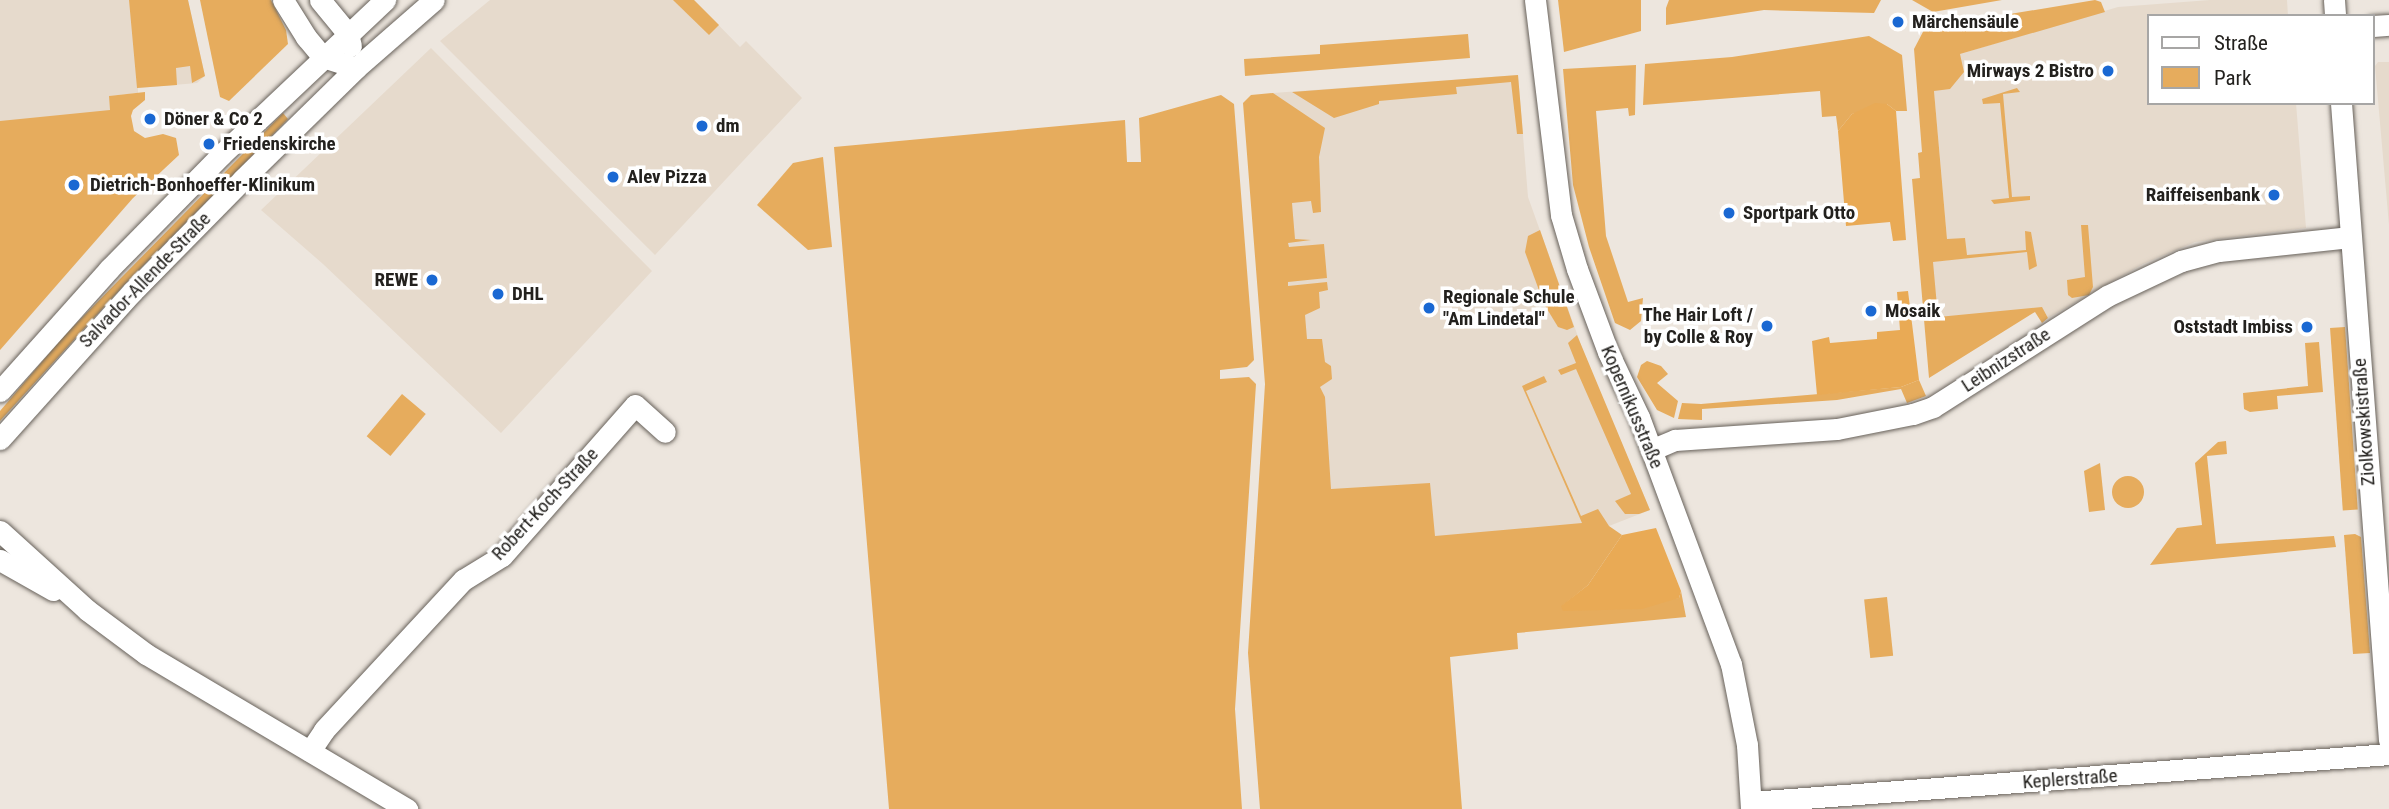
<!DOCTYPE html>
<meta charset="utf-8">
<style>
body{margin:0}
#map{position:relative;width:2389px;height:809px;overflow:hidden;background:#ede6de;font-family:"Roboto Condensed",sans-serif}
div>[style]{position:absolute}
.built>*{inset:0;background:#e6dacc}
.green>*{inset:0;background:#e6ac5d;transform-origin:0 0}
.round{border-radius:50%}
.forest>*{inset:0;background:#e9aa55}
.roads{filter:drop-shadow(0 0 2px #67615a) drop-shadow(0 0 2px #67615a)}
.minor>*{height:21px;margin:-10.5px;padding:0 10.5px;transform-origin:10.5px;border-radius:10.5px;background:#fff}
.dots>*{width:19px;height:19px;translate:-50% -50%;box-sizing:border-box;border:4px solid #fff;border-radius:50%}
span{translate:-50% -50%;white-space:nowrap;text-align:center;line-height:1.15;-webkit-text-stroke:7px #fff;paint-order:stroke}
.poi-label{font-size:19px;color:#23211e;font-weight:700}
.left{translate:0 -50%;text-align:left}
.right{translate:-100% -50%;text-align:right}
.street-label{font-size:19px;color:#23211e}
.legend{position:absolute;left:2147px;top:14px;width:228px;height:91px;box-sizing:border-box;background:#fff;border:2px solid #a7a6a5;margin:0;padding:9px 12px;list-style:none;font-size:21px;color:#23211e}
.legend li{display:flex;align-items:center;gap:14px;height:35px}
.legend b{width:35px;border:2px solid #a7a6a5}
</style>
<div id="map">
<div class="built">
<div style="clip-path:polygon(0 0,188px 0,205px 76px,197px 83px,138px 88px,138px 93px,109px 96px,162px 171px,133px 198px,0 350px)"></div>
<div style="clip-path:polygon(490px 0,694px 0,740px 47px,746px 41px,802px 98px,655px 255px,440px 41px)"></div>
<div style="clip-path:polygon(2210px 0,2287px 0,2288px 16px,2149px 16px,2149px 103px,2296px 103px,2306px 228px,2195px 242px,2143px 264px,2048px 318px,2042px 308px,1938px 318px,1932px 262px,1966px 258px,1947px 239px,1934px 91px,1960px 54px,2118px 7px)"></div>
<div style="clip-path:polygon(431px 48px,652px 271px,501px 433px,323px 264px,261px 210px)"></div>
<div style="clip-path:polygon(2378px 62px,2389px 62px,2389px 225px,2375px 66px)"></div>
<div style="clip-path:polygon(1518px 75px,1528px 197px,1586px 359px,1650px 510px,1609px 526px,1308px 547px,1273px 93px)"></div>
</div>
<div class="green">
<div style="clip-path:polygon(129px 0,188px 0,205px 76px,192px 83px,190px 66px,176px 68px,177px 85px,137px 88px)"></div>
<div style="clip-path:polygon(200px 0,271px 0,286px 30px,288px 44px,229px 101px,220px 97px)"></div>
<div style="clip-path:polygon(673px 0,694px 0,719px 25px,709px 35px)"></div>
<div style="clip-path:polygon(1558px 0,1641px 0,1641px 31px,1564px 52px)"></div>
<div style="clip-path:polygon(1669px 0,1881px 0,1874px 13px,1764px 10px,1666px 25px,1666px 8px)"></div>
<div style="clip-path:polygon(1912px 0,2002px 0,1933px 12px)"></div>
<div style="clip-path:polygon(2095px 0,2101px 2px,2105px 12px,1960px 54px,1964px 72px,1950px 89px,1934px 91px,1947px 239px,1965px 238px,1967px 255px,2026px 250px,2025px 231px,2031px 232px,2037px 266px,2029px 270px,2027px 252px,1933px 262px,1938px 317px,2042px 307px,2048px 318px,2042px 323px,2035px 312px,1929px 378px,1912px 179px,1920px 178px,1918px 153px,1922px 152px,1914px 49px,1925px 28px)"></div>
<div style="clip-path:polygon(1468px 34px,1470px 58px,1245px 76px,1244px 59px,1320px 54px,1320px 45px)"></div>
<div style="clip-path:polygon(1869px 36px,1902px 55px,1907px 111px,1896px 111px,1887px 104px,1852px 114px,1838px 131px,1836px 116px,1822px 117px,1820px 91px,1643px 105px,1645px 64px,1732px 57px)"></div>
<div style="clip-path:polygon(1636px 65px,1635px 115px,1629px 116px,1628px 108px,1596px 111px,1606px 236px,1628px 302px,1643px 298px,1641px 321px,1630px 330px,1615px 323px,1589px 247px,1573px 185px,1563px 69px)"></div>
<div style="clip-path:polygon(1518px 75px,1523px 134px,1517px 134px,1511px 82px,1456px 87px,1457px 94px,1379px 101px,1379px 104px,1334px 118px,1292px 92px)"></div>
<div style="clip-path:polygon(2017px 88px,2020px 92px,2003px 94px,2012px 197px,2030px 196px,2030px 200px,1994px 204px,1991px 200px,2009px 198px,2000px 103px,1983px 104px,1982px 99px)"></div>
<div style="clip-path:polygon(145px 92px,145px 100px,133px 110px,131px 116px,134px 131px,145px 138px,163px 134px,176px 138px,179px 155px,133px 198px,0 350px,0 121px,110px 110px,109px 96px)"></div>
<div style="clip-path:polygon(1273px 93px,1325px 128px,1319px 157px,1321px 212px,1313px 213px,1311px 201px,1292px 203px,1295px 239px,1311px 240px,1288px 243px,1289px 247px,1324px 244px,1327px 278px,1288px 282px,1288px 286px,1327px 282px,1328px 290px,1319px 292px,1320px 308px,1305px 315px,1307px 339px,1322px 339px,1325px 362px,1331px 366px,1332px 379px,1320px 387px,1325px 397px,1331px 489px,1430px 483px,1435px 536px,1582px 523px,1522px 386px,1544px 376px,1547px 382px,1526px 391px,1581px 516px,1598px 509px,1609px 526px,1622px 535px,1588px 585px,1562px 606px,1679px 598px,1681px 591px,1686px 617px,1517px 633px,1518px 649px,1450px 657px,1462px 809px,1260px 809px,1248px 653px,1265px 384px,1243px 103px,1251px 95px)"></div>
<div style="clip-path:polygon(1221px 95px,1234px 104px,1254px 360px,1247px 367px,1220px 370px,1220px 379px,1249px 377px,1256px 384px,1235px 709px,1242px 809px,889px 809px,834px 147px,1125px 120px,1127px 162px,1141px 162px,1139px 118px)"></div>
<div style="clip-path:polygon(283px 113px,288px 119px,124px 285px,0 421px,0 411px,64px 336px)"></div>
<div style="clip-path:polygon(823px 157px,832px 247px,808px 250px,757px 205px,793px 163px)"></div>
<div style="clip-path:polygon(2081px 225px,2088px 225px,2093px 287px,2089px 295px,2072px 298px,2068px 295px,2067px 280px,2085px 277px)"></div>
<div style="clip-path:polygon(1540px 230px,1574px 327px,1567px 330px,1558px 327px,1544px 304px,1525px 252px,1528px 236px)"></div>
<div style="left:2345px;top:327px;width:183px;height:15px;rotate:86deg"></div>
<div style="clip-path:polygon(1577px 335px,1650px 510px,1639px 514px,1625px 514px,1615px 501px,1631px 494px,1576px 369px,1561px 375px,1558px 370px,1576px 363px,1568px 343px)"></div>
<div style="clip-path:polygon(2319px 342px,2323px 392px,2277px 396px,2278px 409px,2250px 412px,2244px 409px,2243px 393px,2308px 386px,2305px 343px)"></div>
<div style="clip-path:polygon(1647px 361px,1661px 366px,1668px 374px,1657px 383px,1678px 401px,1674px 418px,1657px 410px,1637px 377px,1641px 365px)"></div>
<div style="clip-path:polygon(1919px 380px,1926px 396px,1907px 403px,1901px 389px,1837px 400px,1702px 409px,1702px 420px,1678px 419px,1682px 403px,1701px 404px,1901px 387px)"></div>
<div style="left:402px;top:394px;width:31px;height:55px;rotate:40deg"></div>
<div style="clip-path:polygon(2226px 441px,2227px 454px,2207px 456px,2216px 544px,2334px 536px,2336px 547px,2150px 565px,2177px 528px,2202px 525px,2195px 463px,2218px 442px)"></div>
<div style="clip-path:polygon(2100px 463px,2105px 510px,2089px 512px,2084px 471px)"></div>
<div class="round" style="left:2112px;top:476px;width:32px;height:32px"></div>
<div style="clip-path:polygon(2355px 534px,2361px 537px,2370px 653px,2353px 654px,2344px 535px)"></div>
<div style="left:1887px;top:597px;width:59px;height:23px;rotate:84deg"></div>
</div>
<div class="forest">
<div style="clip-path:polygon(1875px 103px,1887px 104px,1896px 111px,1906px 240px,1893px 241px,1890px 222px,1846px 226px,1838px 131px,1852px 114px)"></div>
<div style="clip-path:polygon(1908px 291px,1919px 380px,1901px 387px,1817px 395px,1812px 341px,1829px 337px,1830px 343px,1877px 339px,1877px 332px,1900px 330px,1897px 292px)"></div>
<div style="clip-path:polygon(1656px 528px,1681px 591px,1679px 598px,1642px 609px,1563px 611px,1561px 606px,1588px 585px,1622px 535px)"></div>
</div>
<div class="roads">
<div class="minor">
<div style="left:283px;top:0;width:44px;rotate:58.1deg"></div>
<div style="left:306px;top:37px;width:26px;rotate:50deg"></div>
<div style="left:323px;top:57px;width:35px;rotate:18deg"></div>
<div style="left:320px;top:0;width:44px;rotate:50.5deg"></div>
<div style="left:348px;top:34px;width:12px;rotate:76deg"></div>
<div style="left:1535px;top:0;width:217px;rotate:83.1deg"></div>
<div style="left:1561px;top:215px;width:56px;rotate:73.5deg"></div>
<div style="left:1577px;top:269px;width:89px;rotate:69.5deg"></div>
<div style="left:1608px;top:352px;width:72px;rotate:64.5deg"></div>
<div style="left:1639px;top:417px;width:264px;rotate:69.6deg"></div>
<div style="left:1731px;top:664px;width:83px;rotate:78.8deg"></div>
<div style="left:1747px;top:745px;width:64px;rotate:86.4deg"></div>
<div style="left:2334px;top:0;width:16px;rotate:86deg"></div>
<div style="left:2373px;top:26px;width:16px;rotate:-4deg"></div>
<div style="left:2341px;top:103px;width:639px;rotate:85.69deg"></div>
<div style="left:0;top:391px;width:164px;rotate:-48.2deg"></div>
<div style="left:109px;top:269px;width:160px;rotate:-45.5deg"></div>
<div style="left:221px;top:155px;width:226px;rotate:-43.4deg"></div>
<div style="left:0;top:439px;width:198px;rotate:-48.1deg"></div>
<div style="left:132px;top:292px;width:158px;rotate:-45.5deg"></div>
<div style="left:243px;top:179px;width:158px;rotate:-44.5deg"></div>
<div style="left:356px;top:68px;width:103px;rotate:-41.1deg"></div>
<div style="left:1651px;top:450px;width:26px;rotate:-23deg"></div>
<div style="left:1675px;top:440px;width:162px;rotate:-3.9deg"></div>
<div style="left:1837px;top:429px;width:77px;rotate:-11.2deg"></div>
<div style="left:1913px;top:414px;width:21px;rotate:-19deg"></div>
<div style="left:1933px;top:407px;width:206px;rotate:-32.5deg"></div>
<div style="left:2107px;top:296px;width:82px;rotate:-25.3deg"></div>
<div style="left:2181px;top:261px;width:39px;rotate:-15deg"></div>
<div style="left:2219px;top:251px;width:132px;rotate:-6.1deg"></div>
<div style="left:0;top:531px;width:118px;rotate:42.2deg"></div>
<div style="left:87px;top:610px;width:74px;rotate:36.7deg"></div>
<div style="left:146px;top:654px;width:304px;rotate:30.7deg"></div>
<div style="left:0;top:560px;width:61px;rotate:29.5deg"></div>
<div style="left:310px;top:751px;width:25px;rotate:-56deg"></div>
<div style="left:324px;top:730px;width:205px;rotate:-47.2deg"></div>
<div style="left:463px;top:580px;width:46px;rotate:-31.6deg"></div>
<div style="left:502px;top:556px;width:201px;rotate:-48.6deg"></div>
<div style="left:635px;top:405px;width:40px;rotate:42deg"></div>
<div style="left:1751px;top:802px;width:640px;rotate:-4.3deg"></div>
</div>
</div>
<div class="dots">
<div style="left:1898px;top:22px;background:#1a68d2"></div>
<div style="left:2108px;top:71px;background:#1a68d2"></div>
<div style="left:150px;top:119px;background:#1a68d2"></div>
<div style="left:702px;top:126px;background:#1a68d2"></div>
<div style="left:209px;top:144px;background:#1a68d2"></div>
<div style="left:613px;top:177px;background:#1a68d2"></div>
<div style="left:74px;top:185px;background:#1a68d2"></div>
<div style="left:2274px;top:195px;background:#1a68d2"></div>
<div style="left:1729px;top:213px;background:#1a68d2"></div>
<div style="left:432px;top:280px;background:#1a68d2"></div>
<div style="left:498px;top:294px;background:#1a68d2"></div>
<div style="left:1429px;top:308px;background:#1a68d2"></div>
<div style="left:1871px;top:311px;background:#1a68d2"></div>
<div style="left:1767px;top:326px;background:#1a68d2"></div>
<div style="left:2307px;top:327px;background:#1a68d2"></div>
</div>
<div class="poi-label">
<span class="left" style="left:1912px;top:22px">Märchensäule</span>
<span class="right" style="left:2094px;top:71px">Mirways 2 Bistro</span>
<span class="left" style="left:164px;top:119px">Döner &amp; Co 2</span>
<span class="left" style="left:716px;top:126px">dm</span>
<span class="left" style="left:223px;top:144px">Friedenskirche</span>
<span class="left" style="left:627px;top:177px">Alev Pizza</span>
<span class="left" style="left:90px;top:185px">Dietrich-Bonhoeffer-Klinikum</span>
<span class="right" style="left:2260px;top:195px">Raiffeisenbank</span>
<span class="left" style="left:1743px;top:213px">Sportpark Otto</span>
<span class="right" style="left:418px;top:280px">REWE</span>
<span class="left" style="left:512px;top:294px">DHL</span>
<span class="left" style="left:1443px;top:308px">Regionale Schule<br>"Am Lindetal"</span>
<span class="left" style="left:1885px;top:311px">Mosaik</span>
<span class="right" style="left:1753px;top:326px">The Hair Loft /<br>by Colle &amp; Roy</span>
<span class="right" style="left:2293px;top:327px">Oststadt Imbiss</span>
</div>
<div class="street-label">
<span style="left:145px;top:280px;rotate:-46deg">Salvador-Allende-Straße</span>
<span style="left:2006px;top:360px;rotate:-33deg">Leibnizstraße</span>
<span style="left:1632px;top:407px;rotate:67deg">Kopernikusstraße</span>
<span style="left:2364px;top:422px;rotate:-94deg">Ziolkowskistraße</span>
<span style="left:545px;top:504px;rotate:-47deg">Robert-Koch-Straße</span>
<span style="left:2070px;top:779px;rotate:-4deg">Keplerstraße</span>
</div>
<ul class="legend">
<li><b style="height:9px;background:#fff"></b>Straße</li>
<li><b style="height:19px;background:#e6ac5d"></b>Park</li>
</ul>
</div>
